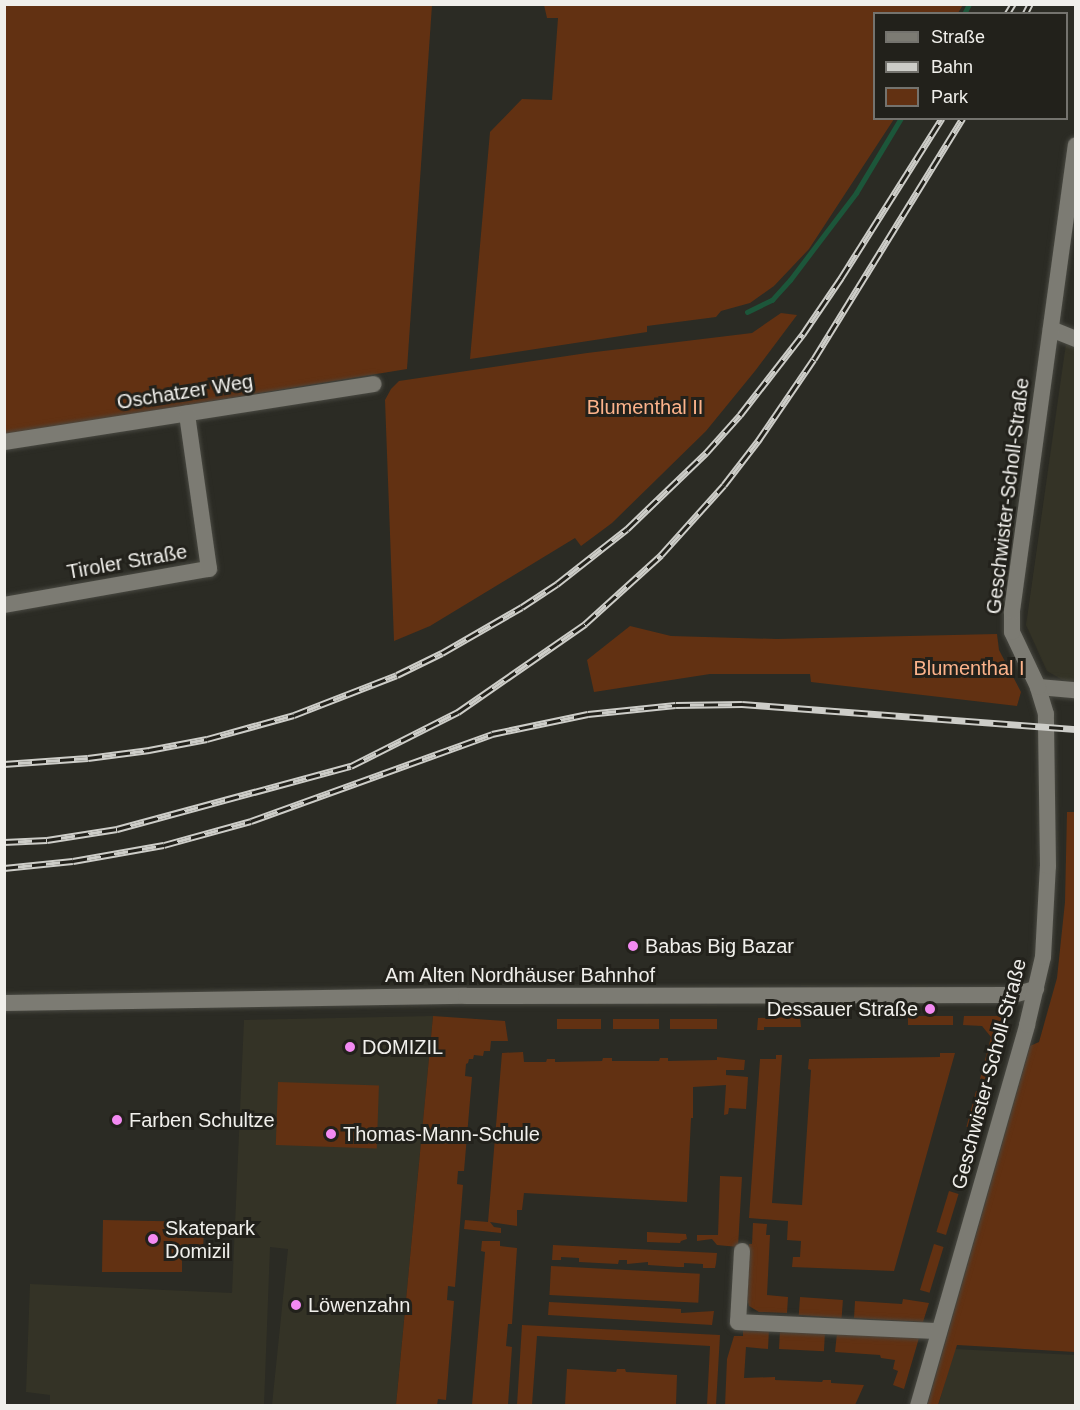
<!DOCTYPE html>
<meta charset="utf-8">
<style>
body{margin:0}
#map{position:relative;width:1080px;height:1410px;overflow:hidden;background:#2b2b24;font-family:Arial,sans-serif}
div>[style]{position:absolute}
.built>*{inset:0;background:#343326}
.green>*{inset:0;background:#623112;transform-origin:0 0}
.stream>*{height:4.5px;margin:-2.25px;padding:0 2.25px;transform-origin:2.25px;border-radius:2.25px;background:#1c563a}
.roads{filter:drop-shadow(0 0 2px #494942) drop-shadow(0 0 2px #494942)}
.street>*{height:16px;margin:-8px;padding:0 8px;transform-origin:8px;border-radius:8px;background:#7c7b73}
.rail>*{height:7px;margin-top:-3.5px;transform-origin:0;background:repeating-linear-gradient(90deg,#22211b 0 14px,#cdcdc8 0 28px);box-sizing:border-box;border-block:2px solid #cdcdc8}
.dots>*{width:16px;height:16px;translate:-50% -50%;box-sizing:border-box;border:3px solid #22211b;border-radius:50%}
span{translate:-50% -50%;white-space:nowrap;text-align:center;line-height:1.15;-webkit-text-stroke:6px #22211b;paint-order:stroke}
.street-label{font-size:20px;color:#f0efeb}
.park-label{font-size:20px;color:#fcb38b}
.poi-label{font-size:20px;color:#f0efeb}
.left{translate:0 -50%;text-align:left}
.right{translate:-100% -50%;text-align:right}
.frame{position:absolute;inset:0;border:6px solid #f0efeb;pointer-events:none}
.legend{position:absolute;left:873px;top:12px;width:195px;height:108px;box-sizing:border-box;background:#22211b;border:2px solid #74736e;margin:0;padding:8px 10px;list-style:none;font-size:18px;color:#f0efeb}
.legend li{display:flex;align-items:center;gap:12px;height:30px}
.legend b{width:30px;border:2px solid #74736e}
</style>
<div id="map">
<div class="built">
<div style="clip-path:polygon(1066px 344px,1076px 348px,1075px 682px,1066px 682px,1047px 671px,1026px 625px)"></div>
<div style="clip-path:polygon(433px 1016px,396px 1405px,272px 1405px,288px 1249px,270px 1247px,264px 1405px,50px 1405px,50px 1395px,26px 1392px,30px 1284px,232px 1293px,244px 1020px)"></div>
<div style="clip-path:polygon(954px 1349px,1075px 1355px,1075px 1405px,938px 1406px)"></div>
</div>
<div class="green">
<div style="clip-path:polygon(5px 5px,432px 5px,407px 369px,5px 435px)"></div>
<div style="clip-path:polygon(544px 5px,544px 4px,963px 5px,958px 13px,874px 14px,874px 118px,894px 119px,809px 249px,774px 286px,750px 303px,721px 311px,716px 317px,647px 326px,647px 332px,470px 359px,490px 132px,522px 99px,552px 100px,558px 18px,547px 18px)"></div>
<div style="clip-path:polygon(781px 313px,797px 315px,755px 371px,706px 431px,612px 523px,581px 546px,575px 538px,430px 626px,394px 641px,385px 400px,391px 389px,399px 381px,587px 353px,752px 333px)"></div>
<div style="clip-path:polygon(630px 626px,671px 636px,777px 639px,997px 634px,999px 650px,1021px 692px,1017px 706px,811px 682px,810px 674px,710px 674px,594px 692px,587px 660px)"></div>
<div style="clip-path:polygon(1067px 812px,1075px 812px,1075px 1352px,957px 1345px,938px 1405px,927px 1406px,1030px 1046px,1039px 1042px,1057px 978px,1065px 902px)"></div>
<div style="clip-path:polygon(433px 1016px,505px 1021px,508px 1041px,491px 1041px,490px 1051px,484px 1051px,483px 1056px,474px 1055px,473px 1059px,469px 1059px,468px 1063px,466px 1064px,465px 1076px,472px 1077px,464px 1171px,458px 1171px,457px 1184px,463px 1185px,455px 1287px,448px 1286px,447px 1300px,454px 1301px,446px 1400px,438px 1399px,437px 1405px,396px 1405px)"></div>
<div style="left:953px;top:1016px;width:9px;height:45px;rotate:90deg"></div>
<div style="clip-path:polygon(964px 1016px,1001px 1016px,1007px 1023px,992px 1079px,988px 1081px,980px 1079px,991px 1037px,982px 1026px,963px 1025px)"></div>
<div style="clip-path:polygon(800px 1017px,801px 1027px,764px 1027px,764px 1030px,757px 1030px,758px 1018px)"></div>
<div style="left:601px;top:1019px;width:10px;height:44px;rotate:90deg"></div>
<div style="left:659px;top:1019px;width:10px;height:46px;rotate:90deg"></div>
<div style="left:670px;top:1019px;width:47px;height:10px"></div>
<div style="clip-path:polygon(523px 1052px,524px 1062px,546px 1062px,547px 1059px,555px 1059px,555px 1062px,602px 1061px,603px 1058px,612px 1058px,612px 1061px,659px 1061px,660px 1058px,668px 1058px,668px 1061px,717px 1060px,717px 1057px,745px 1060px,744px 1070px,726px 1070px,726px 1075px,748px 1077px,746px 1109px,729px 1108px,728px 1114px,724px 1115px,726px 1085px,693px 1087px,693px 1118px,691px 1118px,687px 1202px,524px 1193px,522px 1210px,517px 1210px,517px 1226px,490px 1222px,494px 1227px,501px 1228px,501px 1233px,464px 1229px,465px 1220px,488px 1222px,502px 1053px)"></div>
<div style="clip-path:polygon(940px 1053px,955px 1053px,894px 1271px,792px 1267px,793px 1257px,800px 1257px,801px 1241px,787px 1240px,788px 1221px,749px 1218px,760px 1059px,776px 1059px,776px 1055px,782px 1055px,772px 1203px,802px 1205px,811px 1070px,808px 1069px,809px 1059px,940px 1057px)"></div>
<div style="left:278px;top:1082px;width:101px;height:63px;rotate:2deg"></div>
<div style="left:976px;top:1091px;width:11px;height:37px;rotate:15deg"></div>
<div style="clip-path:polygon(720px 1176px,742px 1177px,738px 1247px,717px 1245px,712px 1239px,697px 1241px,697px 1235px,718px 1235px)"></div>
<div style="left:949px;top:1191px;width:10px;height:43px;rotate:17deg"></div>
<div style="clip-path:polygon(103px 1220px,204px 1222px,203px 1256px,182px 1256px,182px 1272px,102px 1272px)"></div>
<div style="clip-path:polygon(753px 1223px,767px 1224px,766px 1235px,770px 1235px,767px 1295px,788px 1297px,787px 1313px,759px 1312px,749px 1306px,747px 1299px,749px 1244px,752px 1244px)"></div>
<div style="clip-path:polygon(647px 1232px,686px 1234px,687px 1239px,681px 1241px,680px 1243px,647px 1242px)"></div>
<div style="clip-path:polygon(482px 1241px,500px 1241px,500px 1246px,517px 1248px,512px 1324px,508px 1324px,506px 1346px,512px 1347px,508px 1405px,472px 1405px,485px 1252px,481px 1251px)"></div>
<div style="left:934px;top:1244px;width:10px;height:48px;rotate:17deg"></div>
<div style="clip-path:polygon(553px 1245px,717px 1253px,716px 1263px,715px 1268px,703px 1268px,703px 1264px,684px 1263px,684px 1267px,678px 1267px,648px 1265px,648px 1262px,627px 1264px,627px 1260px,619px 1260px,618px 1264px,579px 1262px,579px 1258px,561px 1257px,561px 1260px,552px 1260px)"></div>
<div style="left:551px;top:1266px;width:149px;height:29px;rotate:3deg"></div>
<div style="left:800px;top:1297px;width:43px;height:18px;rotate:4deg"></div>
<div style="clip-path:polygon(903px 1299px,929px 1303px,923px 1322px,854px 1318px,855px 1301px,902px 1304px)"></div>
<div style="clip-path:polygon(549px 1302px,681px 1309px,681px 1313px,714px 1311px,712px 1325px,548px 1315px)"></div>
<div style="clip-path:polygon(522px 1325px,720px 1335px,716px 1405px,707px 1405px,710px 1346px,537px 1336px,532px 1405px,517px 1405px)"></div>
<div style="clip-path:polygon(743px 1327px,769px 1329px,768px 1349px,746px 1347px,744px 1378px,775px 1377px,775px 1380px,822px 1382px,823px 1380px,831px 1380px,831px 1383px,864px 1385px,855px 1405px,725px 1406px,727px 1359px,734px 1336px,743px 1336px)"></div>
<div style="left:780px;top:1330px;width:45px;height:19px;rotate:3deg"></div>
<div style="clip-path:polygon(837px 1333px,919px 1338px,904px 1389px,893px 1385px,898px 1371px,893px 1369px,895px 1360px,881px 1358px,880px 1355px,835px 1352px)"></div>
<div style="clip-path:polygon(567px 1369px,616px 1372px,617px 1369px,625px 1369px,626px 1372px,677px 1375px,676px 1404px,678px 1405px,565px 1405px)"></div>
</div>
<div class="stream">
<div style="left:964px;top:14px;width:11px;rotate:-63deg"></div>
<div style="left:747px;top:312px;width:28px;rotate:-26deg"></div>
<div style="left:772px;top:300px;width:27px;rotate:-48deg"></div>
<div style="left:790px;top:280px;width:109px;rotate:-52.8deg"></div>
<div style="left:856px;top:193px;width:87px;rotate:-59deg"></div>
</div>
<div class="roads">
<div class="street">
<div style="left:1051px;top:329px;width:27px;rotate:22deg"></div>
<div style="left:4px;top:442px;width:374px;rotate:-8.9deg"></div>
<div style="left:4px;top:605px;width:208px;rotate:-10deg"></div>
<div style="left:209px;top:569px;width:157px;rotate:-98.1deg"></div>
<div style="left:1038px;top:687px;width:38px;rotate:5deg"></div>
<div style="left:4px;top:1003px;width:462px;rotate:-0.9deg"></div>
<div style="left:466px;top:996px;width:547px;rotate:-0.1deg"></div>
<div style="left:1013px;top:995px;width:24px;rotate:-15deg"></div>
<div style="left:742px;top:1251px;width:71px;rotate:93.2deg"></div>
<div style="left:738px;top:1322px;width:201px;rotate:2.6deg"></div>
<div style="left:918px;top:1406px;width:396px;rotate:-74deg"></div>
<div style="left:1027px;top:1025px;width:70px;rotate:-76.8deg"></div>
<div style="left:1043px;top:957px;width:91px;rotate:-86.9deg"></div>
<div style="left:1048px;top:866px;width:152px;rotate:-90.8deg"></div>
<div style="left:1046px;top:714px;width:28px;rotate:-107deg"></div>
<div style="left:1038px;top:687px;width:61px;rotate:-115.3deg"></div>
<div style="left:1012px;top:632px;width:21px;rotate:-90deg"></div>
<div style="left:1012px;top:611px;width:470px;rotate:-82.2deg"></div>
</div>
</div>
<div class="rail">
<div style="left:1007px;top:14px;width:12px;rotate:-59deg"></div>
<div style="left:1025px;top:14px;width:11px;rotate:-63deg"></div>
<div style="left:4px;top:764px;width:84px;rotate:-4.1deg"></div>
<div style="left:88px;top:758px;width:62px;rotate:-7.5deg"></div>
<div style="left:149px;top:750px;width:59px;rotate:-10.7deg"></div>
<div style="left:207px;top:739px;width:90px;rotate:-15.4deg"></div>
<div style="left:294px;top:715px;width:110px;rotate:-21.2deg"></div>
<div style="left:397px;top:675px;width:50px;rotate:-26.1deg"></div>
<div style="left:442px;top:653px;width:92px;rotate:-29.9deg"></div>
<div style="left:522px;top:607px;width:42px;rotate:-33.3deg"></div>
<div style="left:557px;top:584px;width:89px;rotate:-38.2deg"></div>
<div style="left:627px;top:529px;width:110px;rotate:-43.9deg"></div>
<div style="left:706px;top:453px;width:51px;rotate:-48.2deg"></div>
<div style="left:740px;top:415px;width:103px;rotate:-52.1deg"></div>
<div style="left:803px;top:334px;width:68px;rotate:-55.8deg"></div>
<div style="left:841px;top:278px;width:189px;rotate:-57.7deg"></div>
<div style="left:4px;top:842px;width:43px;rotate:-2.7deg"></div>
<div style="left:47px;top:840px;width:71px;rotate:-8.9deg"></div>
<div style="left:117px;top:829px;width:242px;rotate:-15.1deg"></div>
<div style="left:351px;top:766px;width:120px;rotate:-26.8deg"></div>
<div style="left:458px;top:712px;width:155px;rotate:-34.7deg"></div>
<div style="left:585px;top:624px;width:103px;rotate:-42.2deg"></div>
<div style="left:661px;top:555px;width:94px;rotate:-48deg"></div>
<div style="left:724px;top:485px;width:56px;rotate:-52.3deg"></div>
<div style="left:758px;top:441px;width:99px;rotate:-55.7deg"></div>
<div style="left:814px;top:359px;width:283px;rotate:-58.3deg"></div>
<div style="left:4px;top:868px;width:69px;rotate:-5.8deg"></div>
<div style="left:73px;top:861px;width:92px;rotate:-10deg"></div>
<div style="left:164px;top:845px;width:90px;rotate:-15.4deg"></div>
<div style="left:251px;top:821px;width:256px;rotate:-19.8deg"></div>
<div style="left:492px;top:734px;width:98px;rotate:-11.8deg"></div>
<div style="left:588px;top:714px;width:88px;rotate:-5.8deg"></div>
<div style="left:676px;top:705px;width:66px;rotate:-0.9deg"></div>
<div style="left:742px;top:704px;width:335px;rotate:4.3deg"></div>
</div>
<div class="dots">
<div style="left:633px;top:946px;background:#f38af2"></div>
<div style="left:930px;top:1009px;background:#f38af2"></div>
<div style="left:350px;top:1047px;background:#f38af2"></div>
<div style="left:117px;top:1120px;background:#f38af2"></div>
<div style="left:331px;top:1134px;background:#f38af2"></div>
<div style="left:153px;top:1239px;background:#f38af2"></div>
<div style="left:296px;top:1305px;background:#f38af2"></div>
</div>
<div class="street-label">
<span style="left:185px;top:392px;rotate:-9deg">Oschatzer Weg</span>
<span style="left:1008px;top:496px;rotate:-83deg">Geschwister-Scholl-Straße</span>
<span style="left:127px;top:562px;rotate:-10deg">Tiroler Straße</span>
<span style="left:520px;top:975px">Am Alten Nordhäuser Bahnhof</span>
<span style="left:989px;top:1074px;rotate:-75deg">Geschwister-Scholl-Straße</span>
</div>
<div class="park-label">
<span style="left:645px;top:407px">Blumenthal II</span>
<span style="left:969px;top:668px">Blumenthal I</span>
</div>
<div class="poi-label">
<span class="left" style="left:645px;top:946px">Babas Big Bazar</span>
<span class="right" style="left:918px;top:1009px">Dessauer Straße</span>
<span class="left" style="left:362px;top:1047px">DOMIZIL</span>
<span class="left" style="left:129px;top:1120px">Farben Schultze</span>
<span class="left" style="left:343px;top:1134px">Thomas-Mann-Schule</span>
<span class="left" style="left:165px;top:1240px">Skatepark<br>Domizil</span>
<span class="left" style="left:308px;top:1305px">Löwenzahn</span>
</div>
<div class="frame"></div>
<ul class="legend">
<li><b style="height:8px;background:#7c7b73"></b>Straße</li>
<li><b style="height:8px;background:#cdcdc8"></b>Bahn</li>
<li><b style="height:16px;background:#623112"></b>Park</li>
</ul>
</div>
